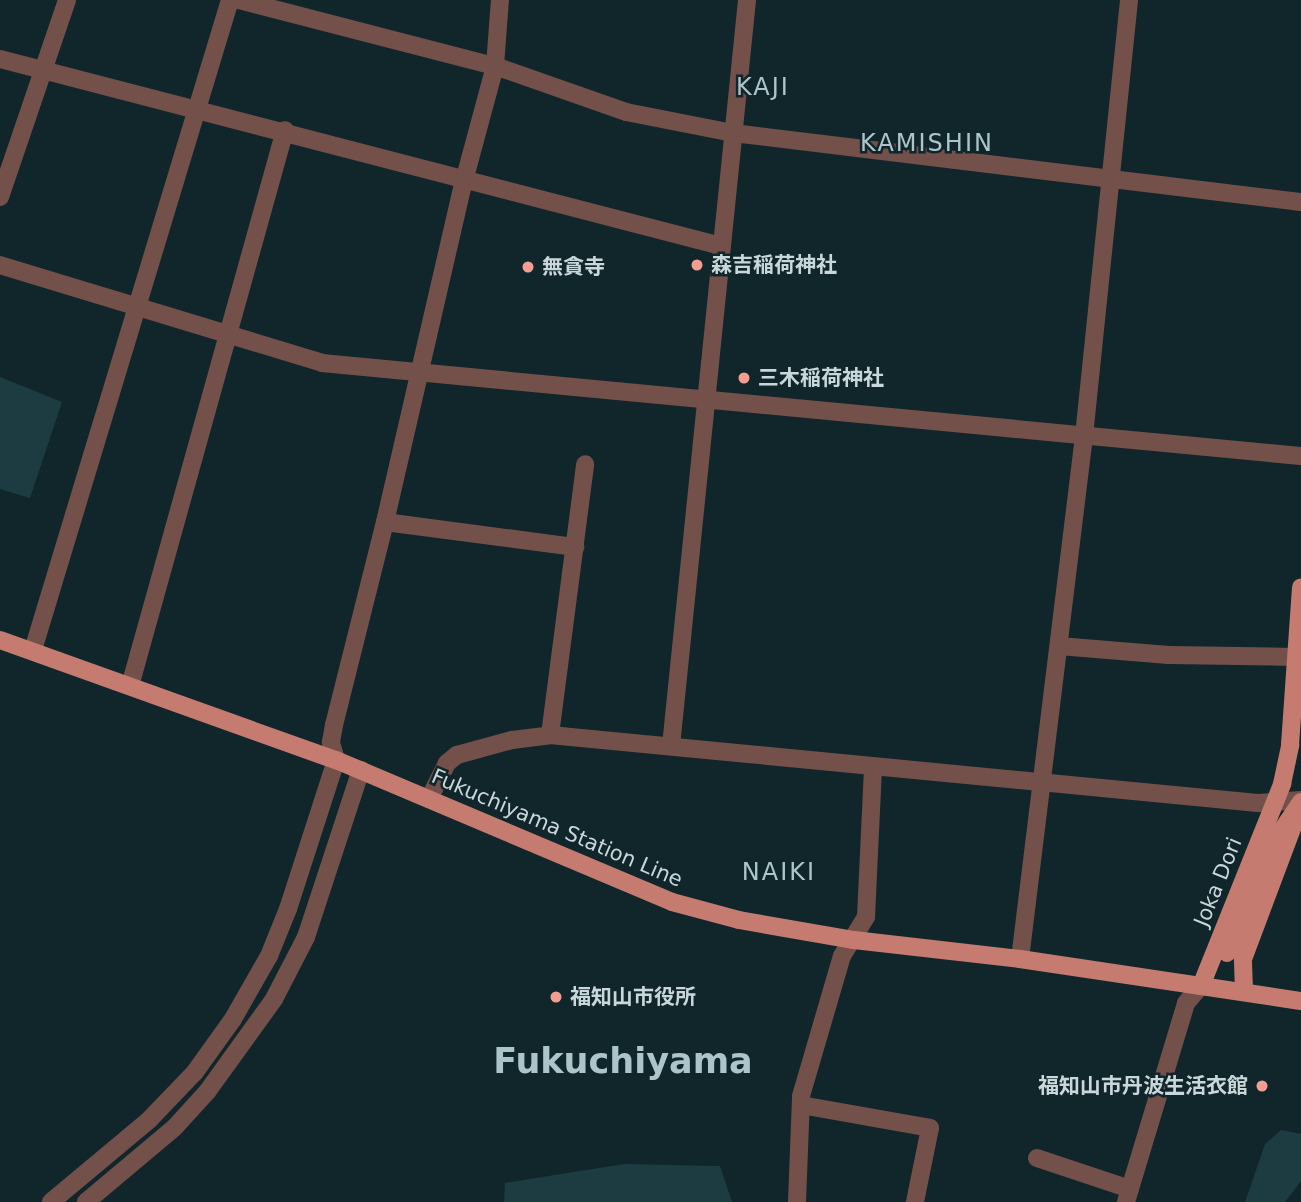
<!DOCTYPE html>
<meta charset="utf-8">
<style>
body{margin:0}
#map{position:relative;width:1301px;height:1202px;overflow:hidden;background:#10262b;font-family:"DejaVu Sans","Noto Sans JP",sans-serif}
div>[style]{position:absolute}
.green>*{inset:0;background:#1c3c42}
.minor>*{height:18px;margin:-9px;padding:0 9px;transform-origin:9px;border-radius:9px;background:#74504a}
.major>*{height:18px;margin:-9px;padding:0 9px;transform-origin:9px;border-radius:9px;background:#c57b70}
.dots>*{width:19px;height:19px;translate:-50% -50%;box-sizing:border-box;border:4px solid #10262b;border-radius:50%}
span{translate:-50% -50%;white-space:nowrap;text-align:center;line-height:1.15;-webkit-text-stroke:5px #10262b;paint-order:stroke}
.poi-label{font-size:21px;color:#cad7da;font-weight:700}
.left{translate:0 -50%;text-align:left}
.right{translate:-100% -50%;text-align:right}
.street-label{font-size:21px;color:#cad7da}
.quarter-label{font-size:24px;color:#abc5ca;letter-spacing:2px}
.town-label{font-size:35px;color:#abc5ca;font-weight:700}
</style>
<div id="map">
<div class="green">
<div style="clip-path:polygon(0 377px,62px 402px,30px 498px,0 489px)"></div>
<div style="clip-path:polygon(1281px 1130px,1301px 1134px,1301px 1181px,1285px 1202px,1245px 1202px,1265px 1144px)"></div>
<div style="clip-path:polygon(624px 1164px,720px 1166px,732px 1202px,504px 1202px,505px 1183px)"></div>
</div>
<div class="minor">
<div style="left:239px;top:0;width:264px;rotate:14.5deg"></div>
<div style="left:495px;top:66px;width:139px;rotate:19.3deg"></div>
<div style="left:626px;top:112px;width:109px;rotate:11.1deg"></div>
<div style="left:733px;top:133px;width:572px;rotate:6.93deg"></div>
<div style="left:0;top:59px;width:745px;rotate:14.54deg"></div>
<div style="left:0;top:197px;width:208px;rotate:-71.2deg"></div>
<div style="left:0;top:265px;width:337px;rotate:16.9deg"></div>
<div style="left:322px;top:363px;width:983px;rotate:5.43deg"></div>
<div style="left:385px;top:522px;width:192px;rotate:7.5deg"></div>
<div style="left:1059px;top:646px;width:110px;rotate:4.7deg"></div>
<div style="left:1169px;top:655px;width:127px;rotate:0.9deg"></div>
<div style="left:33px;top:650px;width:679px;rotate:-73.14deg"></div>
<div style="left:130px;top:686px;width:577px;rotate:-74.42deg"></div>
<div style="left:550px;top:735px;width:273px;rotate:-82.6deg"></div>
<div style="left:671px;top:746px;width:750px;rotate:-84.18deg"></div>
<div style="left:429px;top:799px;width:40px;rotate:-63.4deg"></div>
<div style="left:447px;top:763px;width:13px;rotate:-39deg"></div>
<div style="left:457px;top:755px;width:57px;rotate:-15.3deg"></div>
<div style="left:512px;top:740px;width:38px;rotate:-7deg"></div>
<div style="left:550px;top:735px;width:711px;rotate:5.49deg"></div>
<div style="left:1258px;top:803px;width:43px;rotate:-4deg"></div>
<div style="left:1020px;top:959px;width:527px;rotate:-83.02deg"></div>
<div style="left:1084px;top:436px;width:438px;rotate:-84.1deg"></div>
<div style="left:801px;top:1105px;width:131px;rotate:10.1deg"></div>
<div style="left:930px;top:1128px;width:76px;rotate:101.5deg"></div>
<div style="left:1037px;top:1158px;width:98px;rotate:18.4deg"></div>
<div style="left:51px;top:1202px;width:128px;rotate:-39.9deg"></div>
<div style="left:149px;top:1120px;width:66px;rotate:-46.2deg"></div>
<div style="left:195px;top:1072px;width:65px;rotate:-54.4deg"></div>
<div style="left:233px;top:1019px;width:73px;rotate:-60.3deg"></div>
<div style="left:269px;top:956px;width:51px;rotate:-68deg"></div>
<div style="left:288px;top:909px;width:157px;rotate:-72.1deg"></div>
<div style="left:336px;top:760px;width:19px;rotate:-106deg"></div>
<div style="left:331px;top:742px;width:17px;rotate:-80deg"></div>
<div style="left:334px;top:725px;width:209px;rotate:-75.9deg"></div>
<div style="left:385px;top:522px;width:350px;rotate:-77deg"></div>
<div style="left:464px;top:181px;width:119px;rotate:-74.9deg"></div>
<div style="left:495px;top:66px;width:66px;rotate:-85.7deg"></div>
<div style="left:86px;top:1202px;width:116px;rotate:-40.1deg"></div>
<div style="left:175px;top:1127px;width:47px;rotate:-47.6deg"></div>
<div style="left:207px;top:1092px;width:115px;rotate:-54.2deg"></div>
<div style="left:274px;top:999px;width:70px;rotate:-62.7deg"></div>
<div style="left:306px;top:937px;width:176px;rotate:-71.8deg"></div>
<div style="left:797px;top:1202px;width:106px;rotate:-87.8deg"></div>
<div style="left:801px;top:1096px;width:146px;rotate:-73.7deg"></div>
<div style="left:842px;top:956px;width:46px;rotate:-58.4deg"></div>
<div style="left:866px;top:917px;width:149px;rotate:-87.3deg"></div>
<div style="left:1126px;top:1202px;width:208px;rotate:-73.2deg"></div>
<div style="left:1186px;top:1003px;width:23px;rotate:-49deg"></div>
</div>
<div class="major">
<div style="left:0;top:640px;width:357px;rotate:19.7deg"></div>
<div style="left:336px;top:760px;width:365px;rotate:22.9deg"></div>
<div style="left:672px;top:902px;width:69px;rotate:15deg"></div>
<div style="left:739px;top:920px;width:117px;rotate:9.9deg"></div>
<div style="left:854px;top:940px;width:167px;rotate:6.5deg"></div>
<div style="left:1020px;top:959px;width:284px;rotate:8.5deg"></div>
<div style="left:1227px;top:953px;width:121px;rotate:-67.1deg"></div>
<div style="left:1274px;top:842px;width:48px;rotate:-56deg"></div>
<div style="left:1201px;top:986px;width:218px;rotate:-68.1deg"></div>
<div style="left:1282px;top:784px;width:40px;rotate:-78deg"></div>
<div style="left:1290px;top:745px;width:158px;rotate:-86deg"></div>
<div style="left:1244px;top:991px;width:32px;rotate:-92deg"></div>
<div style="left:1243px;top:959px;width:145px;rotate:-69.4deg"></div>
</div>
<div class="dots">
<div style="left:697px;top:265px;background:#f59d90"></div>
<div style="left:528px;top:267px;background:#f59d90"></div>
<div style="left:744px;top:378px;background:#f59d90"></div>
<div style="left:556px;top:997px;background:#f59d90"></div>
<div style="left:1262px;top:1086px;background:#f59d90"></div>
</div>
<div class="poi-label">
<span class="left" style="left:711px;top:265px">森吉稲荷神社</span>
<span class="left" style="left:542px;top:267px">無貪寺</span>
<span class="left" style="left:758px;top:378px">三木稲荷神社</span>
<span class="left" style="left:570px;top:997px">福知山市役所</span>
<span class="right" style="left:1248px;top:1086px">福知山市丹波生活衣館</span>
</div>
<div class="street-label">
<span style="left:557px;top:828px;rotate:23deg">Fukuchiyama Station Line</span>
<span style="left:1218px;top:882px;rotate:-68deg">Joka Dori</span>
</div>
<div class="quarter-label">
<span style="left:763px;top:88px">KAJI</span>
<span style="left:927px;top:144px">KAMISHIN</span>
<span style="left:779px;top:873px">NAIKI</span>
</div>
<div class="town-label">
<span style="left:623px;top:1061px">Fukuchiyama</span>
</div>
</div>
